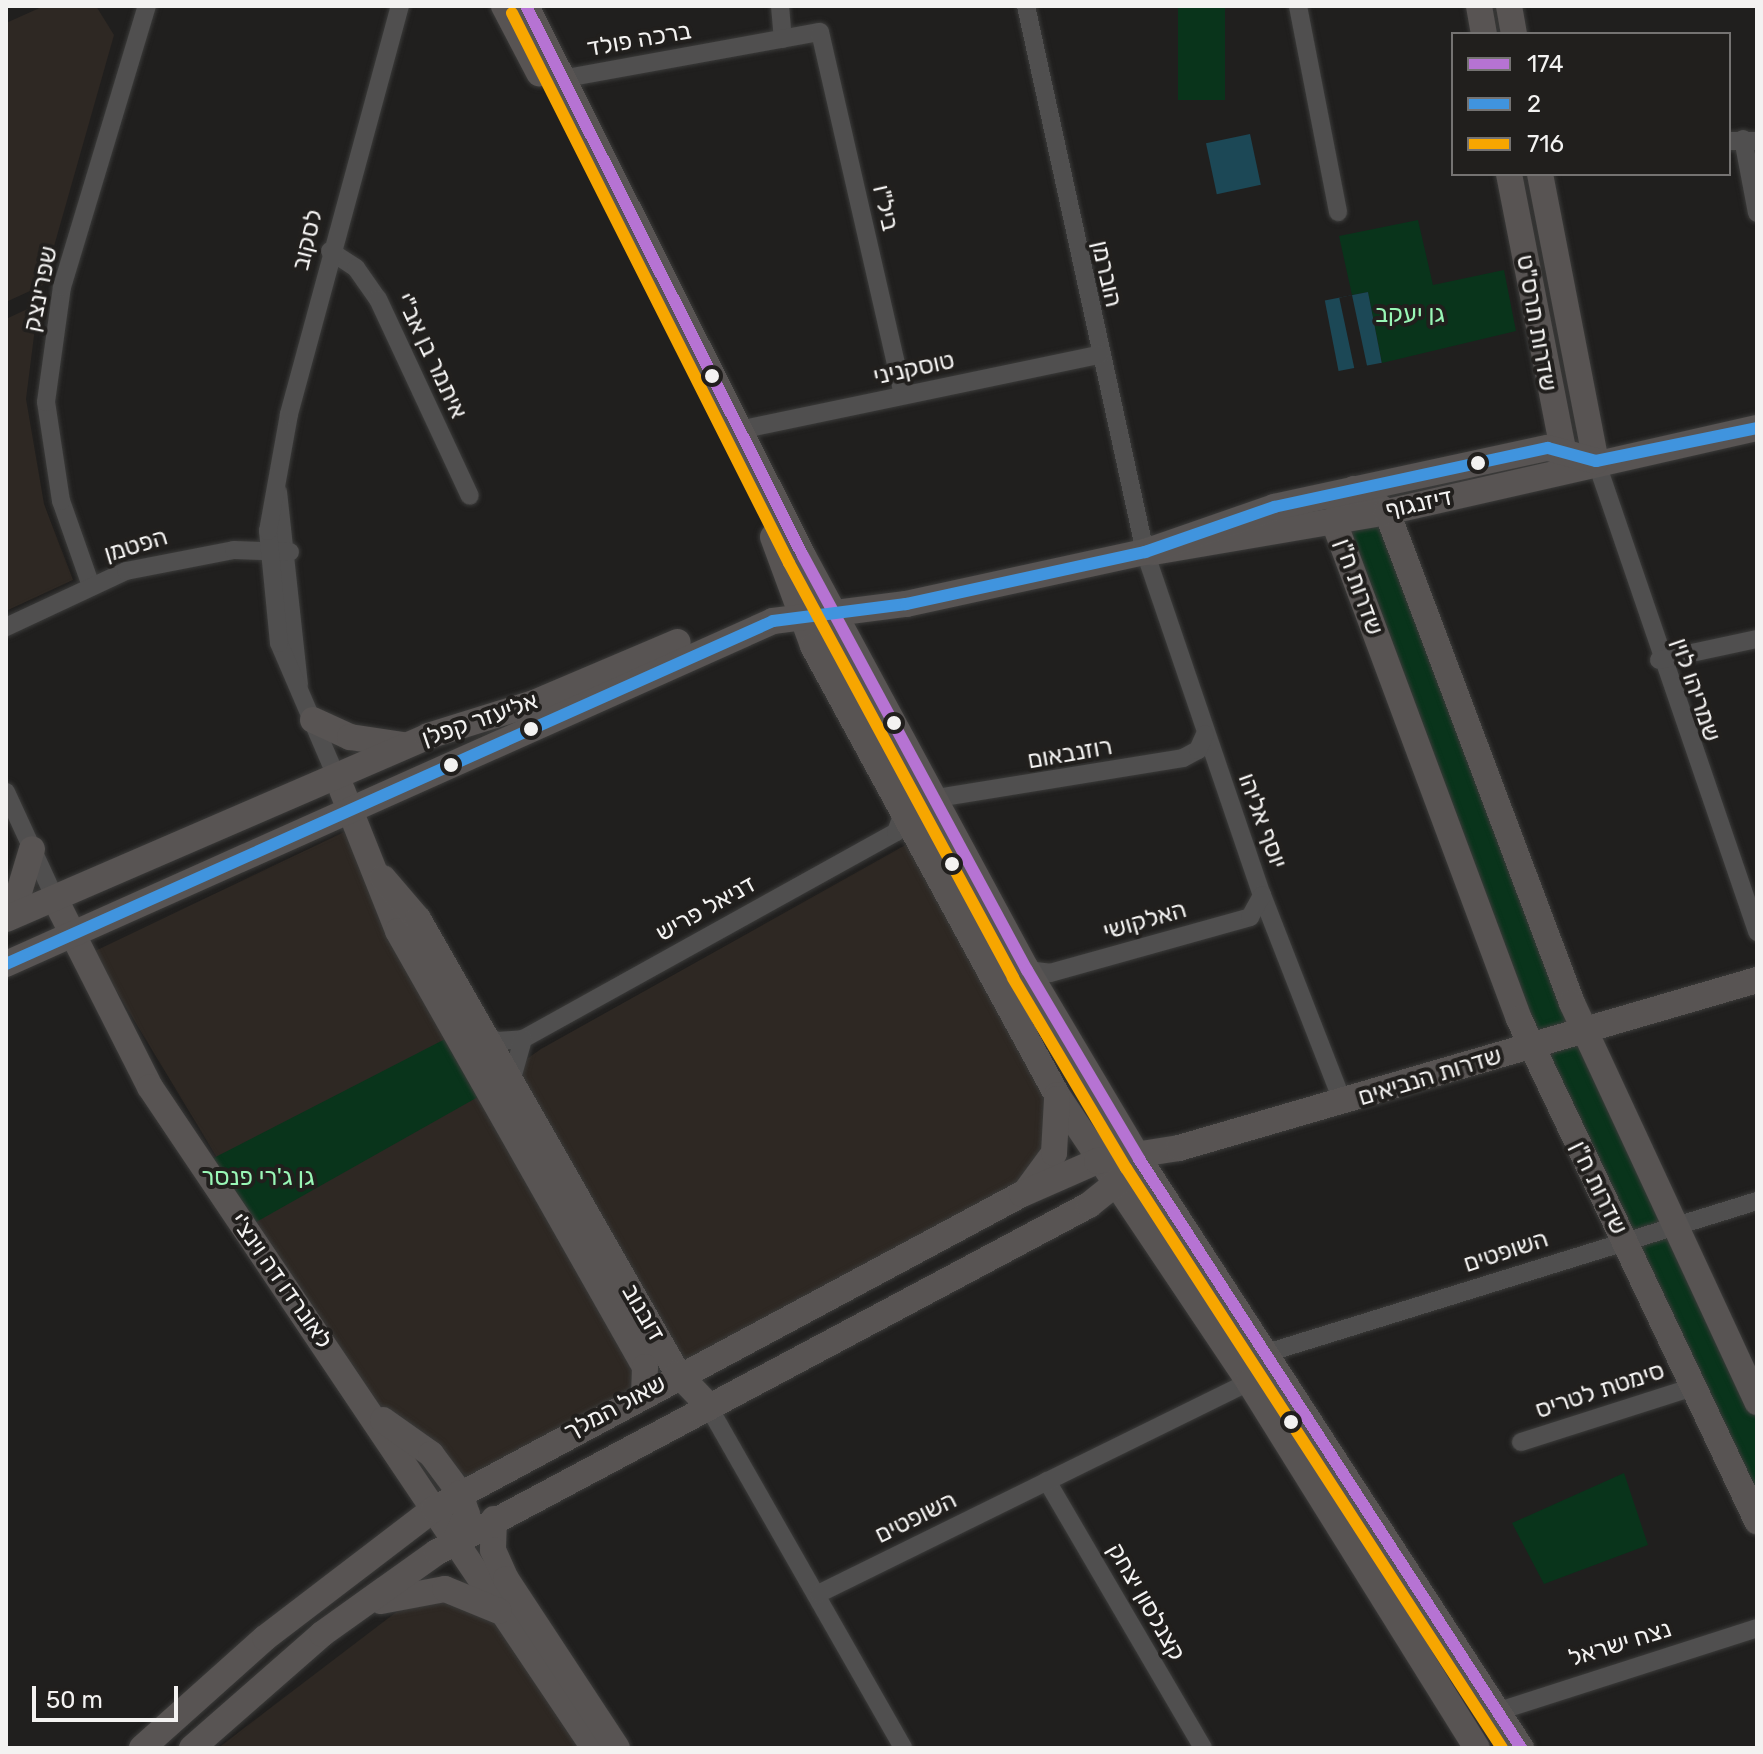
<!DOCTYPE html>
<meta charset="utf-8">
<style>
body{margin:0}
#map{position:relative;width:1763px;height:1754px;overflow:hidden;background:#201f1e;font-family:Rubik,"Noto Sans Hebrew",sans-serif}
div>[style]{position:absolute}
.built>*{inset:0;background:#2e2823}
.green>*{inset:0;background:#09341b;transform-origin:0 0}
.water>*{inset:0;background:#1c4856;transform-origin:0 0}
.pier>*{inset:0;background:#201f1e;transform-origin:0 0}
.roads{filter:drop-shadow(0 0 2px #3b3b3a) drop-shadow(0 0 2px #3b3b3a)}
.street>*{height:18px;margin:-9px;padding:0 9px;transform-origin:9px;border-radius:9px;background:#504f4f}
.secondary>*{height:26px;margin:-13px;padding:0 13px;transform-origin:13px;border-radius:13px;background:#585453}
.bus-1>*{height:12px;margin:-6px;padding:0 6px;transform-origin:6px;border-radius:6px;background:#b673d3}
.bus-2>*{height:12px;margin:-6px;padding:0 6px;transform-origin:6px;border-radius:6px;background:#4094de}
.bus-3>*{height:12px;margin:-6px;padding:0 6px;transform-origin:6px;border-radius:6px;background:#f7a600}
.dots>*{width:22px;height:22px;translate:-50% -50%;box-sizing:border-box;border:4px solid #211f1d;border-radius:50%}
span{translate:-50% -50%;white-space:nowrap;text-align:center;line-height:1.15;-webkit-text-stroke:8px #211f1d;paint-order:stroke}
.street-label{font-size:24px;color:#f3f2f1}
.park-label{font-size:24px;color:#99f6b6}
.frame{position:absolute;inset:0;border:8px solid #f3f2f1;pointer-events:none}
.legend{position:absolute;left:1451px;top:32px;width:280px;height:144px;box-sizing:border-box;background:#211f1d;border:2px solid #757372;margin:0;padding:10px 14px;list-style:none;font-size:24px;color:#f3f2f1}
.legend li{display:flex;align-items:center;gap:16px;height:40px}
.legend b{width:40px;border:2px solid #757372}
.scale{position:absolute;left:32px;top:1686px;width:146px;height:36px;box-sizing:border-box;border:4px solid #f3f2f1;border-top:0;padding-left:10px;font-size:24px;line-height:28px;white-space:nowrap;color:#f3f2f1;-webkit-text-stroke:6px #211f1d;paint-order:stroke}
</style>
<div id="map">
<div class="built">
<div style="clip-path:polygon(44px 6px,96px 6px,114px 35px,43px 285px,6px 302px,6px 23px)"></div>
<div style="clip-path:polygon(38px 304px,26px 399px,44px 504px,73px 580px,6px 611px,6px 319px)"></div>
<div style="clip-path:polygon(344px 832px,485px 1088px,541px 1049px,909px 843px,1050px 1107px,1050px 1142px,1029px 1176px,467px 1477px,383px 1411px,260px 1229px,93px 952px)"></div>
<div style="clip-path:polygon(441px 1578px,467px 1583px,582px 1748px,218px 1748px)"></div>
</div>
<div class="green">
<div style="left:1178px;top:6px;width:47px;height:94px"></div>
<div style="clip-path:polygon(1418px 220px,1433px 285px,1504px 270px,1516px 331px,1382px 363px,1368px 292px,1352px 295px,1339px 236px)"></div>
<div style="clip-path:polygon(1385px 518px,1667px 1223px,1757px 1419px,1757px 1508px,1532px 1035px,1342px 526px)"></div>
<div style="clip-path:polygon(451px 1036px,485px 1093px,244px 1229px,202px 1164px)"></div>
<div style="clip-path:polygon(1624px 1473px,1648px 1545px,1544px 1584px,1512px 1523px)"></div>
</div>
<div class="water">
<div style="left:1250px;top:134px;width:52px;height:45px;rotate:78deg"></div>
<div style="left:1368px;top:292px;width:72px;height:44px;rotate:79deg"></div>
</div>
<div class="pier">
<div style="left:1352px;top:295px;width:73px;height:13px;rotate:78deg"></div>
</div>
<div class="roads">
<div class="street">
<div style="left:780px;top:6px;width:33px;rotate:85deg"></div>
<div style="left:1026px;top:6px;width:559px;rotate:77.7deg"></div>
<div style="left:1145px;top:552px;width:362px;rotate:71.2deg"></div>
<div style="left:1262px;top:895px;width:223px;rotate:68.7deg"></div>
<div style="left:1298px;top:6px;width:210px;rotate:79deg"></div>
<div style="left:561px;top:79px;width:263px;rotate:-10.3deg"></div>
<div style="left:820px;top:32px;width:372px;rotate:77.1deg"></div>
<div style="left:1743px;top:139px;width:75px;rotate:79.3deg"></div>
<div style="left:1729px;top:141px;width:28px"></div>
<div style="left:330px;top:251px;width:31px;rotate:33deg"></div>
<div style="left:356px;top:268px;width:38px;rotate:55deg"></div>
<div style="left:378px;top:299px;width:217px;rotate:65deg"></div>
<div style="left:739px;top:430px;width:368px;rotate:-11.8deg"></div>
<div style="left:1596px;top:461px;width:498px;rotate:71.1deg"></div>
<div style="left:278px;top:492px;width:194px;rotate:83.8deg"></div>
<div style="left:91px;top:586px;width:90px;rotate:-109.4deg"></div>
<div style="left:61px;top:501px;width:100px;rotate:-98.6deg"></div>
<div style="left:46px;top:402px;width:116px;rotate:-82.1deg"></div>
<div style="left:62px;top:287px;width:294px;rotate:-73.2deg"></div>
<div style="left:6px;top:627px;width:132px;rotate:-25deg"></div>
<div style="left:126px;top:571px;width:110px;rotate:-11deg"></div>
<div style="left:234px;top:550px;width:56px;rotate:2deg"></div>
<div style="left:1659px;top:660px;width:100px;rotate:-12.1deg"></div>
<div style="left:336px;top:776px;width:145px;rotate:-113.2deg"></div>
<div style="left:279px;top:643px;width:113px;rotate:-95.6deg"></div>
<div style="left:268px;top:531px;width:119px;rotate:-79.8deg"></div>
<div style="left:289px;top:414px;width:423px;rotate:-74.8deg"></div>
<div style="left:6px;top:792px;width:122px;rotate:65.3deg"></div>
<div style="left:931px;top:799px;width:255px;rotate:-9.2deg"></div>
<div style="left:1183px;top:758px;width:17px;rotate:-28deg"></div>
<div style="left:1198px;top:750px;width:17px;rotate:-66deg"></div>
<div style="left:1027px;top:970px;width:23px;rotate:7deg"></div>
<div style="left:1050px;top:973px;width:208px;rotate:-15.6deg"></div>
<div style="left:1250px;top:917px;width:25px;rotate:-61deg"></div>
<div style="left:483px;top:1033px;width:16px;rotate:30deg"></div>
<div style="left:497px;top:1041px;width:26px;rotate:-4deg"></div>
<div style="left:523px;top:1039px;width:427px;rotate:-29deg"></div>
<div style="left:896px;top:832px;width:20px;rotate:-70deg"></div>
<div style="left:511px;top:1082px;width:45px;rotate:-74.4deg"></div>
<div style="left:1270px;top:1352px;width:510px;rotate:-17.23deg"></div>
<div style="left:707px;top:1404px;width:396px;rotate:60.3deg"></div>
<div style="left:1521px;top:1442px;width:181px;rotate:-17.7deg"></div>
<div style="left:1047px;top:1481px;width:309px;rotate:59.7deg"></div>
<div style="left:820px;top:1593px;width:478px;rotate:-26.2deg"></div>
<div style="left:1499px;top:1711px;width:271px;rotate:-17.8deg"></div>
</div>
<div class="secondary">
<div style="left:504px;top:6px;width:76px;rotate:62.4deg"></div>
<div style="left:526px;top:6px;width:616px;rotate:63.27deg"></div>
<div style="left:803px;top:556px;width:471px;rotate:61.6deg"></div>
<div style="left:1027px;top:970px;width:220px;rotate:59.3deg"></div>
<div style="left:1139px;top:1159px;width:702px;rotate:57.03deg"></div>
<div style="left:1479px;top:6px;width:28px;rotate:80deg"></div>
<div style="left:1509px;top:6px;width:28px;rotate:80deg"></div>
<div style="left:1509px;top:174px;width:291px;rotate:78.9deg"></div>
<div style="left:1540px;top:174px;width:292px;rotate:79deg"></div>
<div style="left:1354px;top:489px;width:39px;rotate:121deg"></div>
<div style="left:1334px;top:522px;width:530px;rotate:69.58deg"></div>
<div style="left:1519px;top:1019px;width:556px;rotate:64.63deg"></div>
<div style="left:1354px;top:489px;width:40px;rotate:34.9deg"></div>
<div style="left:1387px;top:512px;width:525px;rotate:69.35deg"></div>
<div style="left:1572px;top:1003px;width:440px;rotate:65.1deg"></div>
<div style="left:773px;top:537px;width:116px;rotate:69.8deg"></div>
<div style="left:813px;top:646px;width:511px;rotate:61.48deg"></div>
<div style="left:1057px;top:1095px;width:345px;rotate:56.2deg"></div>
<div style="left:1249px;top:1382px;width:431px;rotate:58.1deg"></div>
<div style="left:1153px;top:552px;width:237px;rotate:-9.7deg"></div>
<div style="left:1387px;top:512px;width:379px;rotate:-12.8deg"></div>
<div style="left:313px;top:720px;width:41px;rotate:24.7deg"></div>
<div style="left:350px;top:737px;width:54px;rotate:8.6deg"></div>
<div style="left:342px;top:790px;width:152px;rotate:68.3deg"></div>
<div style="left:398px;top:931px;width:501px;rotate:60.47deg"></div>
<div style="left:645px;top:1367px;width:24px;rotate:92deg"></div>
<div style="left:383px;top:878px;width:54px;rotate:49.5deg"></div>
<div style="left:418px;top:919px;width:524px;rotate:60.26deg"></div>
<div style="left:678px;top:1374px;width:42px;rotate:46deg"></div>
<div style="left:57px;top:903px;width:206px;rotate:63.2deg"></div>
<div style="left:150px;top:1087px;width:796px;rotate:56.11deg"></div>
<div style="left:6px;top:908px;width:14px;rotate:-39deg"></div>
<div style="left:17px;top:899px;width:52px;rotate:-73.3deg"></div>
<div style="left:6px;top:919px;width:460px;rotate:-23.4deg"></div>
<div style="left:428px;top:736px;width:111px;rotate:-17.3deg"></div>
<div style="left:534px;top:703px;width:156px;rotate:-23deg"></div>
<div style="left:6px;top:964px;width:840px;rotate:-24.09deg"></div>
<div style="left:773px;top:621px;width:134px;rotate:-7.3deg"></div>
<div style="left:906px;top:604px;width:245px;rotate:-12.3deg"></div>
<div style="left:1145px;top:552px;width:137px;rotate:-19.2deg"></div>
<div style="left:1274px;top:507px;width:280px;rotate:-12.2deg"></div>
<div style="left:1548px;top:448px;width:50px;rotate:15.2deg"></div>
<div style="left:1027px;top:1190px;width:46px;rotate:-53.9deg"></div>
<div style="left:1054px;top:1153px;width:54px;rotate:-86.8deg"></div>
<div style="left:383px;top:1420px;width:59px;rotate:35.3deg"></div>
<div style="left:431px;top:1454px;width:49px;rotate:53.4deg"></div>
<div style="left:460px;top:1493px;width:22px;rotate:72deg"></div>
<div style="left:467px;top:1514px;width:30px;rotate:114deg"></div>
<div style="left:494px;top:1519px;width:31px;rotate:92deg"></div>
<div style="left:493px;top:1550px;width:32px;rotate:66deg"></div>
<div style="left:506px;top:1579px;width:202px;rotate:56.7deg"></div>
<div style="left:381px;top:1601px;width:65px;rotate:-10.6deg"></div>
<div style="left:445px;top:1589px;width:58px;rotate:22.2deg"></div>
<div style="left:142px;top:1748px;width:165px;rotate:-41.8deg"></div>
<div style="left:265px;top:1638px;width:213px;rotate:-37.4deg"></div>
<div style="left:434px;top:1509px;width:667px;rotate:-28.18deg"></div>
<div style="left:1022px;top:1194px;width:82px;rotate:-23.7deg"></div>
<div style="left:1097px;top:1161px;width:83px;rotate:-9deg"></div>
<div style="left:1179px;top:1148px;width:602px;rotate:-16.21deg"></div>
<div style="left:192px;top:1748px;width:173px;rotate:-41.2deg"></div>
<div style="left:322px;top:1634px;width:141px;rotate:-35.5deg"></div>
<div style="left:437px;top:1552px;width:739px;rotate:-28.02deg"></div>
<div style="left:1089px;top:1205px;width:45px;rotate:-38.7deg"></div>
</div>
</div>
<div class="bus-1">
<div style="left:526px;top:6px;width:616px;rotate:63.27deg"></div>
<div style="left:803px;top:556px;width:471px;rotate:61.6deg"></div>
<div style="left:1027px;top:970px;width:220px;rotate:59.3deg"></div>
<div style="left:1139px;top:1159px;width:702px;rotate:57.03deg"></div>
</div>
<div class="bus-2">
<div style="left:6px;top:964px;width:840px;rotate:-24.09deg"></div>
<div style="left:773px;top:621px;width:134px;rotate:-7.3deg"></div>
<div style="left:906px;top:604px;width:245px;rotate:-12.3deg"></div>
<div style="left:1145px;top:552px;width:137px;rotate:-19.2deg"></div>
<div style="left:1274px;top:507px;width:280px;rotate:-12.2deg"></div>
<div style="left:1548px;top:448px;width:50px;rotate:15.2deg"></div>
<div style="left:1596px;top:461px;width:164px;rotate:-11.6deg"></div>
</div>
<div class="bus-3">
<div style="left:512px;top:13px;width:616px;rotate:63.27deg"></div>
<div style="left:789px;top:563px;width:472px;rotate:61.6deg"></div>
<div style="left:1013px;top:978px;width:221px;rotate:59.3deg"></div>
<div style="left:1126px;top:1168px;width:691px;rotate:57.05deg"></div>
</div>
<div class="dots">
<div style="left:712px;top:376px;background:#f3f2f1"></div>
<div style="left:1478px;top:463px;background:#f3f2f1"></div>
<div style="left:894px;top:723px;background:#f3f2f1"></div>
<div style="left:531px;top:729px;background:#f3f2f1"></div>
<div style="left:451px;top:765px;background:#f3f2f1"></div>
<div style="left:952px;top:864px;background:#f3f2f1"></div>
<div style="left:1291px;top:1422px;background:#f3f2f1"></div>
</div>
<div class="street-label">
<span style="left:639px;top:40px;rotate:-10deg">ברכה פולד</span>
<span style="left:885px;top:208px;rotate:77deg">ביל"ו</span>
<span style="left:308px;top:240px;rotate:-76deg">לסקוב</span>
<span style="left:1106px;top:274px;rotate:77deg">הוברמן</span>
<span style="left:41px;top:289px;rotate:-78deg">שפרינצק</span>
<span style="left:1536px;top:323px;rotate:80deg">שדרות תרס"ט</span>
<span style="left:431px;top:356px;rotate:65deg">איתמר בן אב"י</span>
<span style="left:914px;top:369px;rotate:-12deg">טוסקניני</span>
<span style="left:1419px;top:504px;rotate:-12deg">דיזנגוף</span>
<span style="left:136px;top:546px;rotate:-17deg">הפטמן</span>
<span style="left:1358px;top:587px;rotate:70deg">שדרות ח"ן</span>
<span style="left:1695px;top:690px;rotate:71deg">שמריהו לוין</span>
<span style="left:480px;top:720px;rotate:-19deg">אליעזר קפלן</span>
<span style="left:1070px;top:754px;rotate:-10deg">רוזנבאום</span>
<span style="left:1262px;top:821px;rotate:70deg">יוסף אליהו</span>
<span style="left:706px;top:909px;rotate:-29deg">דניאל פריש</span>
<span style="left:1145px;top:921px;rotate:-16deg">האלקושי</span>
<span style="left:1430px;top:1077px;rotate:-17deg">שדרות הנביאים</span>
<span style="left:1598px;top:1188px;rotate:64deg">שדרות ח"ן</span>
<span style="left:1506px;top:1252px;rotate:-18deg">השופטים</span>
<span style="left:281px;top:1281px;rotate:55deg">לאונרדו דה וינצ'י</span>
<span style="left:643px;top:1313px;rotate:60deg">דובנוב</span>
<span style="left:1600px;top:1391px;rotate:-18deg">סימטת לטריס</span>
<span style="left:615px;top:1408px;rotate:-28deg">שאול המלך</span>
<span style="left:916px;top:1518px;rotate:-26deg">השופטים</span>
<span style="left:1146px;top:1602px;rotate:60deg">קצנלסון יצחק</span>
<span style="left:1620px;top:1644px;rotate:-17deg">נצח ישראל</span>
</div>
<div class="park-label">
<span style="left:1410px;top:315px">גן יעקב</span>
<span style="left:258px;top:1178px">גן ג'רי פנסר</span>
</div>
<div class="frame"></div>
<ul class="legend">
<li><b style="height:10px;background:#b673d3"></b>174</li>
<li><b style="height:10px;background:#4094de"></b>2</li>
<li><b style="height:10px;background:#f7a600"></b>716</li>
</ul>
<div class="scale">50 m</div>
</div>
